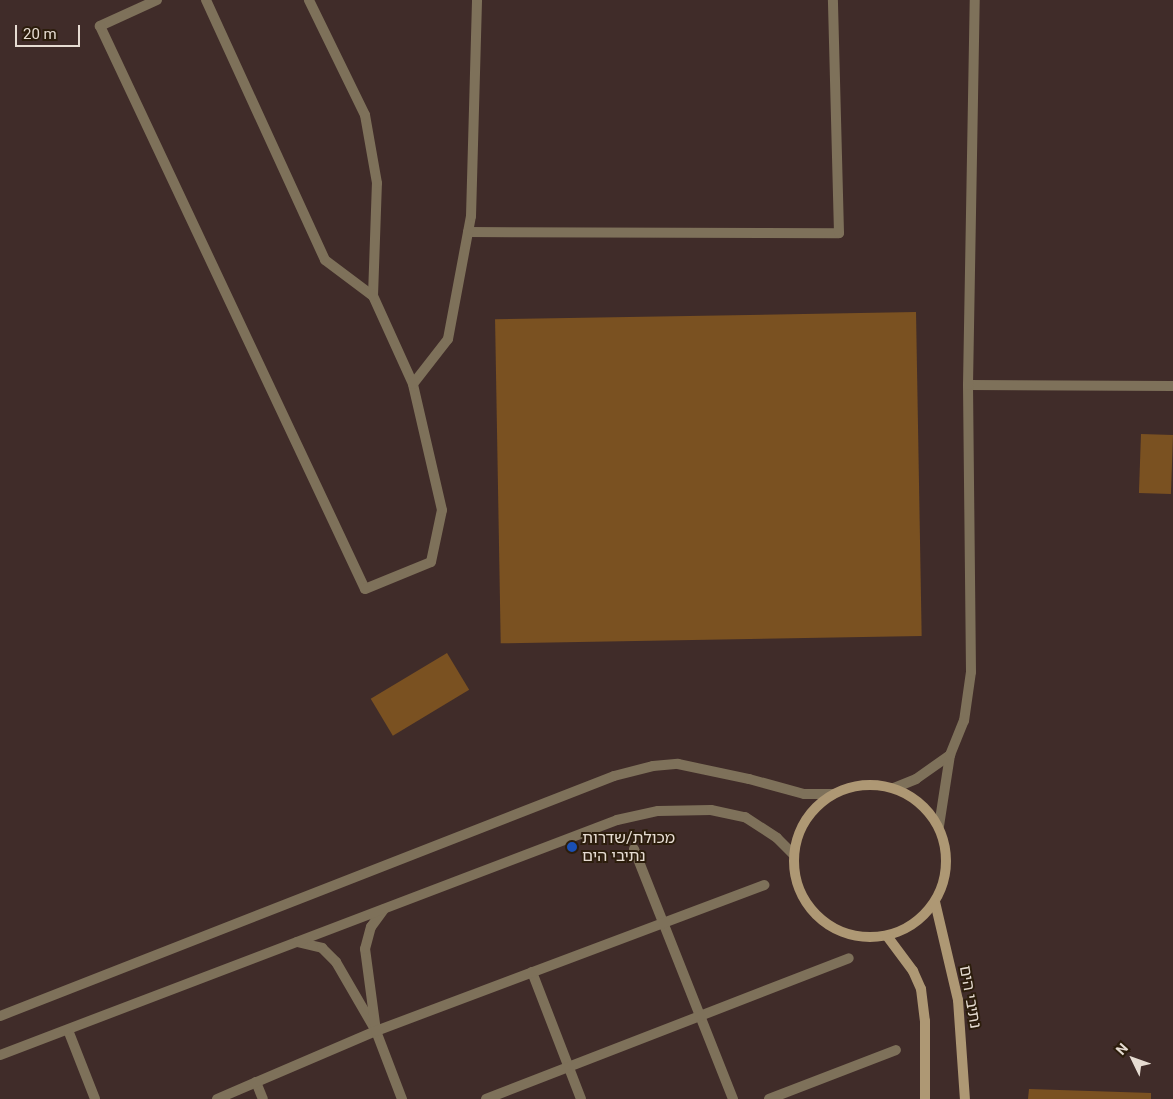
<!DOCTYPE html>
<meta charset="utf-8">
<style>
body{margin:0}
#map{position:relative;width:1173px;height:1099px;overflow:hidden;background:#362716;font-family:Roboto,"Noto Sans Hebrew",sans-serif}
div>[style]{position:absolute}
.industrial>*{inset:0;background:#402c29;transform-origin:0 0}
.building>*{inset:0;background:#7a5121;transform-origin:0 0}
.lane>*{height:10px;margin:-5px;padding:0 5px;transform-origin:5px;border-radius:5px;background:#7e715a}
.street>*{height:10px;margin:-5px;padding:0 5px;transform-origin:5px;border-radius:5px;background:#7e715a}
.secondary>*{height:10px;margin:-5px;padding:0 5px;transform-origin:5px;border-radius:5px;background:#ae9874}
.secondary>.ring{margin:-5px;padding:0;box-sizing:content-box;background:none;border:10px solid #ae9874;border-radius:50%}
.dots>*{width:14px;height:14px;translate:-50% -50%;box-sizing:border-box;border:2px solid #2c1d0c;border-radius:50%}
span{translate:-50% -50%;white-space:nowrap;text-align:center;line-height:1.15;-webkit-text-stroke:4px #2c1d0c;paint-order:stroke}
.poi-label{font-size:16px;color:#e6dcd2}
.left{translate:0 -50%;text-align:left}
.street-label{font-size:16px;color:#e6dcd2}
.north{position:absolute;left:1108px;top:1034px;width:50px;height:50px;-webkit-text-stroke:4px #2c1d0c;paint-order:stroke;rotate:312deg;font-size:14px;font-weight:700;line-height:20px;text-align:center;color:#e6dcd2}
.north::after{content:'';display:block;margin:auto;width:18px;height:22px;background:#e6dcd2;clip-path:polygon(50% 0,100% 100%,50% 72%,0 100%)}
.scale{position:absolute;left:15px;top:25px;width:65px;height:22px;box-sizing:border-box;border:2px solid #e6dcd2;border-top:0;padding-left:6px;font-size:15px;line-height:18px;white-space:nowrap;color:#e6dcd2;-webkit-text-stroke:4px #2c1d0c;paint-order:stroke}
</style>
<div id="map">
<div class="industrial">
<div style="left:0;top:0;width:1173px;height:1099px"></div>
</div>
<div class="building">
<div style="left:916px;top:312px;width:324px;height:421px;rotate:89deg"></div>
<div style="left:1141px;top:434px;width:32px;height:59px;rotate:2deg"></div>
<div style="left:447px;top:653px;width:43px;height:89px;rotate:59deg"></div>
<div style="clip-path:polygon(1029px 1089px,1151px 1093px,1151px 1099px,1028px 1099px)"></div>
</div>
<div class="lane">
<div style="left:157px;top:0;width:63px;rotate:155.5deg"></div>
<div style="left:100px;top:26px;width:622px;rotate:64.79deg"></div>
<div style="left:365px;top:589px;width:71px;rotate:-22.2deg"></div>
<div style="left:431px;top:562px;width:53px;rotate:-78.1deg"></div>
<div style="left:442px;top:510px;width:129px;rotate:-103deg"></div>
<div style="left:413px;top:384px;width:97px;rotate:-114.4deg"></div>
<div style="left:373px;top:296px;width:113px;rotate:-88deg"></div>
<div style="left:377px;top:183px;width:69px;rotate:-100deg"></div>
<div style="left:365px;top:115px;width:128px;rotate:-116deg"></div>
<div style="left:206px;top:0;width:286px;rotate:65.4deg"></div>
<div style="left:325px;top:260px;width:60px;rotate:36.9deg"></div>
<div style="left:468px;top:232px;width:371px;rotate:0.2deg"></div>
<div style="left:839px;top:233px;width:233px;rotate:-91.5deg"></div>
<div style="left:413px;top:384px;width:57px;rotate:-52.1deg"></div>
<div style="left:448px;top:339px;width:125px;rotate:-79.4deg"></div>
<div style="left:471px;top:216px;width:216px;rotate:-88.4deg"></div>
<div style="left:634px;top:849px;width:269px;rotate:68.4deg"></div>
<div style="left:297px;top:942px;width:26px;rotate:13deg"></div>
<div style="left:322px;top:948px;width:20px;rotate:45deg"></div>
<div style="left:336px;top:962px;width:80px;rotate:59.9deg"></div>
<div style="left:376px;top:1031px;width:83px;rotate:-97.6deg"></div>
<div style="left:365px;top:949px;width:23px;rotate:-75deg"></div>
<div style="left:371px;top:927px;width:22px;rotate:-54deg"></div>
<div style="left:532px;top:972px;width:136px;rotate:68.9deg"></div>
<div style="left:68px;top:1030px;width:74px;rotate:68.6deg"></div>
<div style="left:376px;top:1031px;width:73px;rotate:69.1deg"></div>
<div style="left:256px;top:1082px;width:18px;rotate:68deg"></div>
<div style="left:217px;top:1099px;width:173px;rotate:-23.2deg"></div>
<div style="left:376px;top:1031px;width:415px;rotate:-20.6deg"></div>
<div style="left:486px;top:1099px;width:389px;rotate:-21.2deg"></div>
<div style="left:769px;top:1099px;width:136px;rotate:-21.1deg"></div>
</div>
<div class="street">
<div style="left:968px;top:385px;width:205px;rotate:0.3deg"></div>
<div style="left:894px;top:788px;width:24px;rotate:-22deg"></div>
<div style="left:916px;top:779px;width:42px;rotate:-35.2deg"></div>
<div style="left:939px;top:826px;width:72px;rotate:-81.2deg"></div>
<div style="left:950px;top:755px;width:37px;rotate:-68deg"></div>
<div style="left:964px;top:721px;width:49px;rotate:-81.9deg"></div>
<div style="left:971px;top:672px;width:287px;rotate:-90.6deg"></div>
<div style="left:968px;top:385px;width:385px;rotate:-89deg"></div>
<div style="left:0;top:1016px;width:659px;rotate:-21.35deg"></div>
<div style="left:614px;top:776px;width:40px;rotate:-14.4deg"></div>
<div style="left:653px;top:766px;width:25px;rotate:-5deg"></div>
<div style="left:678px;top:764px;width:73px;rotate:11.9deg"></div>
<div style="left:749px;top:779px;width:57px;rotate:15.3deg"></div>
<div style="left:804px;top:794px;width:29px"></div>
<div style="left:0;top:1055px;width:660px;rotate:-20.85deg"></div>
<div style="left:617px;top:820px;width:42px;rotate:-12.4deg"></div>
<div style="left:658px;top:811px;width:53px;rotate:-1.1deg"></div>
<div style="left:711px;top:810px;width:35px;rotate:12deg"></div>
<div style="left:745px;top:817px;width:38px;rotate:33deg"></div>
<div style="left:777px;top:838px;width:24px;rotate:45deg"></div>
</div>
<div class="secondary">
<div class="ring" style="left:794px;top:785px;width:142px;height:142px"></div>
<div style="left:935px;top:902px;width:101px;rotate:76.8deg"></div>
<div style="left:958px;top:1000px;width:99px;rotate:86deg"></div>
<div style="left:887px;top:936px;width:44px;rotate:53.4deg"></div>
<div style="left:913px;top:971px;width:20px;rotate:66deg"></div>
<div style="left:921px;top:989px;width:32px;rotate:83deg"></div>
<div style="left:925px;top:1021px;width:78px;rotate:90deg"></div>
</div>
<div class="dots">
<div style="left:572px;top:847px;background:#1a4fb4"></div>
</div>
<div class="poi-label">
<span class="left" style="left:582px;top:847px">מכולת/שדרות<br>נתיבי הים</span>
</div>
<div class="street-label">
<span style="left:970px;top:997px;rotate:80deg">נתיבי הים</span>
</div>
<div class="north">N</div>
<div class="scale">20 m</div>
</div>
